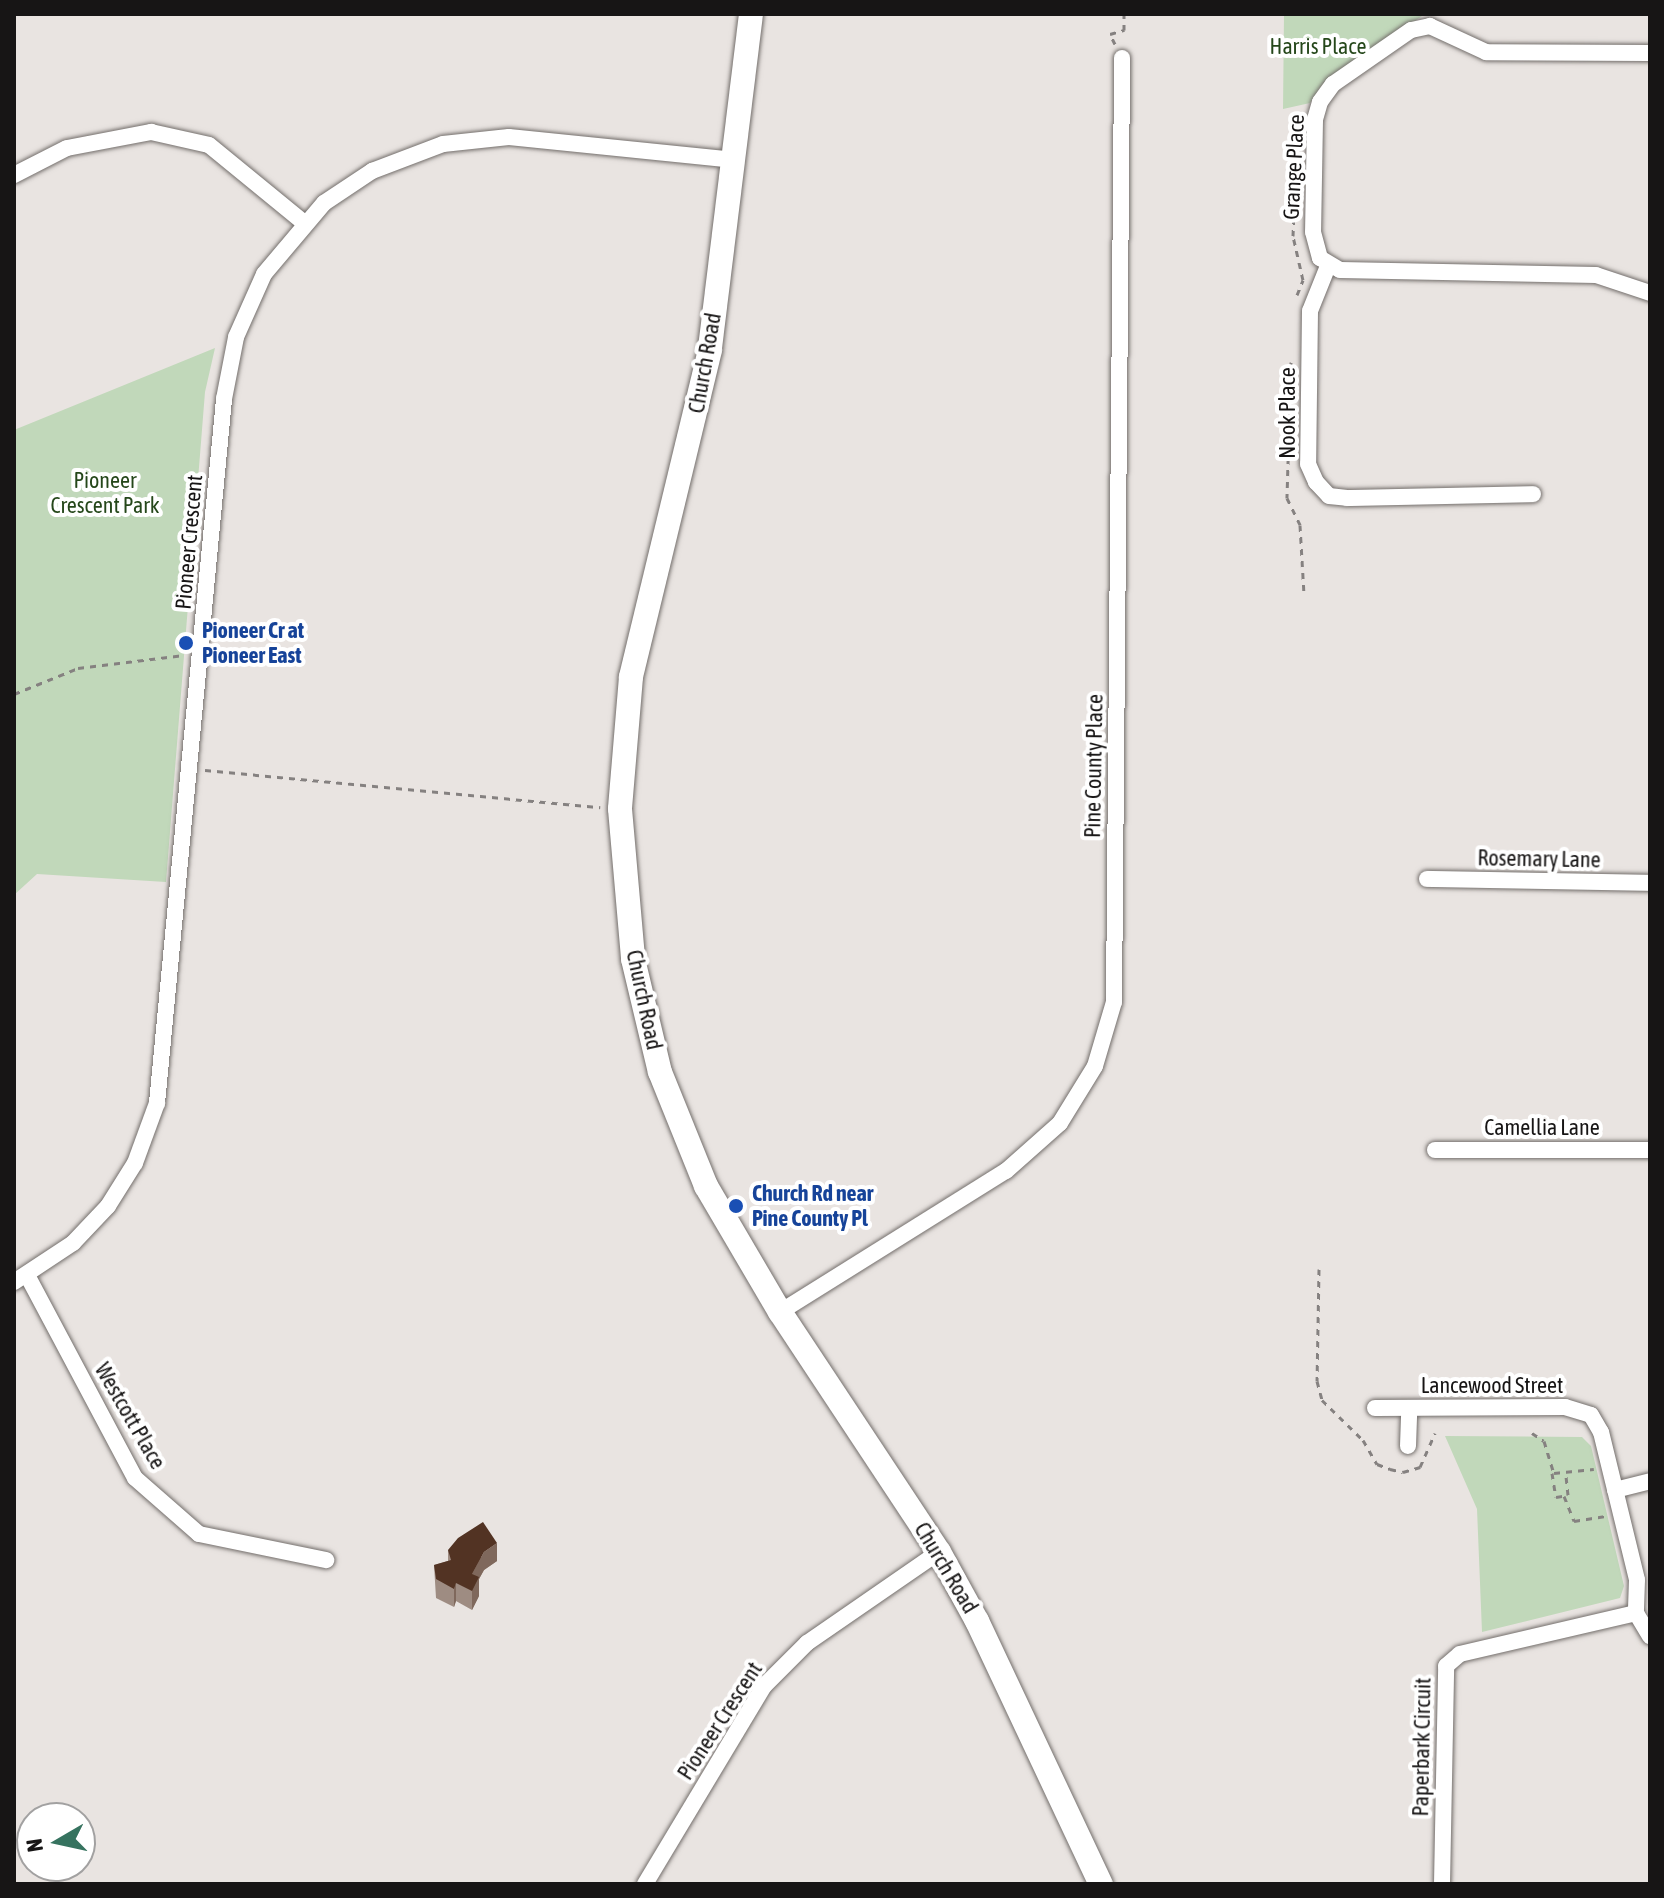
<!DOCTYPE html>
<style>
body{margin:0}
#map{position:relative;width:1664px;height:1898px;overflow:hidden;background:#e9e4e1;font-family:"Asap Condensed",sans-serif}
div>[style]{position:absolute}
.green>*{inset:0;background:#c1d8ba}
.path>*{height:3px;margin-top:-1.5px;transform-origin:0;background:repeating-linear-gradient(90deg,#858180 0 6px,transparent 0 12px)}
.roads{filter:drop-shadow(0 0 2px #736e6b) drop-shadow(0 0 2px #736e6b)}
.street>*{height:16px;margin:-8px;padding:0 8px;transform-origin:8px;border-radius:8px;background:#fff}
.secondary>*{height:24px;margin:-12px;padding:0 12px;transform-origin:12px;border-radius:12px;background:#fff}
.wall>*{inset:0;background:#9e8c82}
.shaded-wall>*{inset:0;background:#7f685c}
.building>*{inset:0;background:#523323}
.dots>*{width:22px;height:22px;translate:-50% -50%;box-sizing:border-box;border:4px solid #fff;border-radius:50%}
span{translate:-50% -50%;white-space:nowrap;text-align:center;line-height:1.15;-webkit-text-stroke:8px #fff;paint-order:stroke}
.park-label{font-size:22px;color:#25471a}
.street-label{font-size:22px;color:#171515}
.transit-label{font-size:22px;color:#164399;font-weight:700}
.left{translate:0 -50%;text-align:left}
.frame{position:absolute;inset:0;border:16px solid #171515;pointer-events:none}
.north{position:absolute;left:16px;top:1802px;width:80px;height:80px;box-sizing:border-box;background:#fff;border:2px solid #a2a1a1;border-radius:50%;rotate:261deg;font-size:22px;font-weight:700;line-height:32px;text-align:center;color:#171515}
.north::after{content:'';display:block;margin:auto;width:28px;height:36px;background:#36735f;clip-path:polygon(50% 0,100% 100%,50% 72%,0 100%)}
</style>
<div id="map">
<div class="green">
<div style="clip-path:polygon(1284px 14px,1425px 14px,1322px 85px,1310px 103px,1283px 109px)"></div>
<div style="clip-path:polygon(215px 348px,205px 392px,166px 882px,37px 874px,14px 895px,14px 430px)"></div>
<div style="clip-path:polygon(1445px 1436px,1582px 1437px,1591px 1446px,1624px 1586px,1620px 1598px,1482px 1632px,1477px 1509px)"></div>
</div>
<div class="path">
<div style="left:1115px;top:44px;width:11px;rotate:-117deg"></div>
<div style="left:1110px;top:34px;width:15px;rotate:-16deg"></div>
<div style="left:1124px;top:30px;width:16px;rotate:-90deg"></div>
<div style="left:1297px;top:295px;width:16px;rotate:-68deg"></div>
<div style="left:1303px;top:280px;width:45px;rotate:-102.8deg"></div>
<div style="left:1293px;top:236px;width:106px;rotate:-87.8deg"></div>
<div style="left:1291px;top:362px;width:136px;rotate:91.7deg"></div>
<div style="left:1287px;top:498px;width:30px;rotate:64deg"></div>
<div style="left:1300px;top:525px;width:70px;rotate:86.7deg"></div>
<div style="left:14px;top:694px;width:69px;rotate:-22.1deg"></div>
<div style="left:78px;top:668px;width:107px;rotate:-7deg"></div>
<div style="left:205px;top:770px;width:397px;rotate:5.4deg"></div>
<div style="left:1319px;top:1269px;width:112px;rotate:91deg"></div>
<div style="left:1317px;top:1381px;width:20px;rotate:75deg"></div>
<div style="left:1322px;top:1400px;width:57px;rotate:44.3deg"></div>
<div style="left:1363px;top:1440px;width:28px;rotate:60deg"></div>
<div style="left:1377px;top:1464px;width:14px;rotate:21deg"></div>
<div style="left:1390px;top:1469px;width:13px;rotate:13deg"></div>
<div style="left:1403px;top:1472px;width:18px;rotate:-16deg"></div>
<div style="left:1420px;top:1467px;width:37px;rotate:-66deg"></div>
<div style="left:1532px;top:1433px;width:14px;rotate:34deg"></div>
<div style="left:1544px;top:1441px;width:34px;rotate:73deg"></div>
<div style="left:1554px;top:1473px;width:40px;rotate:-5.7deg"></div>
<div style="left:1552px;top:1473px;width:24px;rotate:81deg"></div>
<div style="left:1556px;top:1497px;width:12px;rotate:-9deg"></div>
<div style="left:1568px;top:1495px;width:20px;rotate:-96deg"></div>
<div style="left:1564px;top:1496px;width:27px;rotate:68deg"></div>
<div style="left:1574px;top:1521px;width:32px;rotate:-9deg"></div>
</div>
<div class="roads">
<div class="street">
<div style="left:1650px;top:53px;width:164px;rotate:-179.7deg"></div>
<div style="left:1486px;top:52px;width:62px;rotate:-155.1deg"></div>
<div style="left:1430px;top:26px;width:19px;rotate:168deg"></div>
<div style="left:1411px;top:30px;width:95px;rotate:145.3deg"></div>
<div style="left:1333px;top:84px;width:22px;rotate:126deg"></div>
<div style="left:1320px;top:102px;width:19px;rotate:106deg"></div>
<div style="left:1315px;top:120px;width:112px;rotate:91deg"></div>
<div style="left:1313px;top:232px;width:27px;rotate:75deg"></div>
<div style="left:1320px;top:258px;width:23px;rotate:31deg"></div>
<div style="left:1340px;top:270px;width:256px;rotate:1.1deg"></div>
<div style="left:1596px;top:275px;width:57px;rotate:18.4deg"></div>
<div style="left:14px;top:175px;width:59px;rotate:-27deg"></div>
<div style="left:67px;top:148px;width:86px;rotate:-10.8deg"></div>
<div style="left:151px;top:132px;width:59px;rotate:12.6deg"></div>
<div style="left:209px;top:145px;width:122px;rotate:39.3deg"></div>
<div style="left:1328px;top:266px;width:48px;rotate:111.8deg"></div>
<div style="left:1310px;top:311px;width:153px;rotate:90.7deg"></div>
<div style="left:1308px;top:464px;width:20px;rotate:66deg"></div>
<div style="left:1316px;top:482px;width:19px;rotate:47deg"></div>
<div style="left:1329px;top:496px;width:18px;rotate:6deg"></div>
<div style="left:1347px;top:498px;width:186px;rotate:-1.2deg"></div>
<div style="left:1427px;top:879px;width:223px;rotate:1deg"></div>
<div style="left:1435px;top:1150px;width:215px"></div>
<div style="left:27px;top:1275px;width:230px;rotate:62deg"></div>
<div style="left:135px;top:1478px;width:85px;rotate:41.2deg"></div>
<div style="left:199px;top:1534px;width:130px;rotate:11.6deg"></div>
<div style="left:14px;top:1282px;width:71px;rotate:-33.5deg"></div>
<div style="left:73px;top:1243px;width:51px;rotate:-46.6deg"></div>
<div style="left:108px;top:1206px;width:51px;rotate:-57.9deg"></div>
<div style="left:135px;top:1163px;width:64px;rotate:-69.9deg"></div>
<div style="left:157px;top:1103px;width:707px;rotate:-84.56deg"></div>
<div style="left:224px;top:399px;width:63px;rotate:-79deg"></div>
<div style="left:236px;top:337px;width:69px;rotate:-66deg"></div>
<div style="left:264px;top:274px;width:93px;rotate:-49.8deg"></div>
<div style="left:324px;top:203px;width:58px;rotate:-33.7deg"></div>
<div style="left:372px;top:171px;width:76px;rotate:-20.8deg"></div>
<div style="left:443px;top:144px;width:66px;rotate:-6.1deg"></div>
<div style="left:509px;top:137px;width:227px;rotate:5.8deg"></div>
<div style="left:780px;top:1312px;width:266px;rotate:-32deg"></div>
<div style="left:1006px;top:1171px;width:72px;rotate:-41.6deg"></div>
<div style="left:1060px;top:1123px;width:67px;rotate:-58.4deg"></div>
<div style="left:1095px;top:1066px;width:67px;rotate:-73.5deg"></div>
<div style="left:1114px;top:1002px;width:944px;rotate:-89.51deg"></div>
<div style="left:1375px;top:1408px;width:190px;rotate:-0.3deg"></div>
<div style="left:1565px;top:1407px;width:27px;rotate:17deg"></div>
<div style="left:1591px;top:1415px;width:20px;rotate:60deg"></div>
<div style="left:1601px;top:1432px;width:152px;rotate:76.3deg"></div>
<div style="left:1637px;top:1580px;width:33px;rotate:92deg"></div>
<div style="left:1636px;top:1613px;width:27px;rotate:59deg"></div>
<div style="left:1408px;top:1446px;width:38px;rotate:-88deg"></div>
<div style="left:1615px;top:1490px;width:36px;rotate:-14deg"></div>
<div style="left:645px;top:1884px;width:231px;rotate:-59deg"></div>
<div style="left:764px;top:1686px;width:61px;rotate:-45deg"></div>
<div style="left:807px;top:1643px;width:160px;rotate:-34.6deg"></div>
<div style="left:1442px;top:1884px;width:218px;rotate:-88.9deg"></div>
<div style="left:1446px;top:1666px;width:18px;rotate:-41deg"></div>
<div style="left:1460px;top:1654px;width:181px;rotate:-13.1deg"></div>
</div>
<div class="secondary">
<div style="left:751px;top:14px;width:338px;rotate:97deg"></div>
<div style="left:710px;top:350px;width:336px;rotate:103.6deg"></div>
<div style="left:631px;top:677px;width:132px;rotate:94.8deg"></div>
<div style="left:620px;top:809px;width:151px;rotate:85deg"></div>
<div style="left:633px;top:959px;width:116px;rotate:76.6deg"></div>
<div style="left:660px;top:1072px;width:123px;rotate:68deg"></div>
<div style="left:706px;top:1186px;width:146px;rotate:59.6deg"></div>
<div style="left:780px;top:1312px;width:288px;rotate:56.5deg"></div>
<div style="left:939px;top:1552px;width:79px;rotate:61.2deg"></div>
<div style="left:977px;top:1621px;width:291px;rotate:64.8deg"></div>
</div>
</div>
<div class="wall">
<div style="clip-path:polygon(448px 1550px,497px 1561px,484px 1570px,479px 1579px,479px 1596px,472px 1610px,456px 1601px,454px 1607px,436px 1598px,434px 1565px,448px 1561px)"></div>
</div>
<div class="shaded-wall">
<div style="clip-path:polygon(497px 1543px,497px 1561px,484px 1570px,479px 1579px,479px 1596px,472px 1610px,472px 1574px,484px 1552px)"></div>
<div style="clip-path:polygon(456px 1583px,456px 1601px,454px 1607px,454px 1589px)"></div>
</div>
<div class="building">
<div style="clip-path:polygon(483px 1522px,497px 1543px,484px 1552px,472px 1574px,479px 1577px,472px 1591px,456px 1583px,454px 1589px,436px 1579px,434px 1565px,451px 1560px,448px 1550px,458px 1538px)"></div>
</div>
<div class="dots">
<div style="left:186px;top:643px;background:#1a4fb4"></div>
<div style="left:736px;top:1206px;background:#1a4fb4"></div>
</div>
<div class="park-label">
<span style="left:1318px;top:47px">Harris Place</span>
<span style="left:105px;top:493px">Pioneer<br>Crescent Park</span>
</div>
<div class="street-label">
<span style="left:1294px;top:167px;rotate:-87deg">Grange Place</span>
<span style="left:705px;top:363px;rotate:-80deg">Church Road</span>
<span style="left:1288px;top:413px;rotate:-90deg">Nook Place</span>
<span style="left:189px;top:542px;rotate:-85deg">Pioneer Crescent</span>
<span style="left:1094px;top:766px;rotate:-89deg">Pine County Place</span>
<span style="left:1539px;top:859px;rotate:1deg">Rosemary Lane</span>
<span style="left:644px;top:1000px;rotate:78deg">Church Road</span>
<span style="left:1542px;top:1128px">Camellia Lane</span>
<span style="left:1492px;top:1386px">Lancewood Street</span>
<span style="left:130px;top:1416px;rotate:60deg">Westcott Place</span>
<span style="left:946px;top:1568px;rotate:59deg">Church Road</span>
<span style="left:720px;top:1721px;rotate:-57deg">Pioneer Crescent</span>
<span style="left:1422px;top:1747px;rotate:-89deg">Paperbark Circuit</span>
</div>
<div class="transit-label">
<span class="left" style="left:202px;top:643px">Pioneer Cr at<br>Pioneer East</span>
<span class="left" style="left:752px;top:1206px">Church Rd near<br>Pine County Pl</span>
</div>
<div class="frame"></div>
<div class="north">N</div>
</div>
